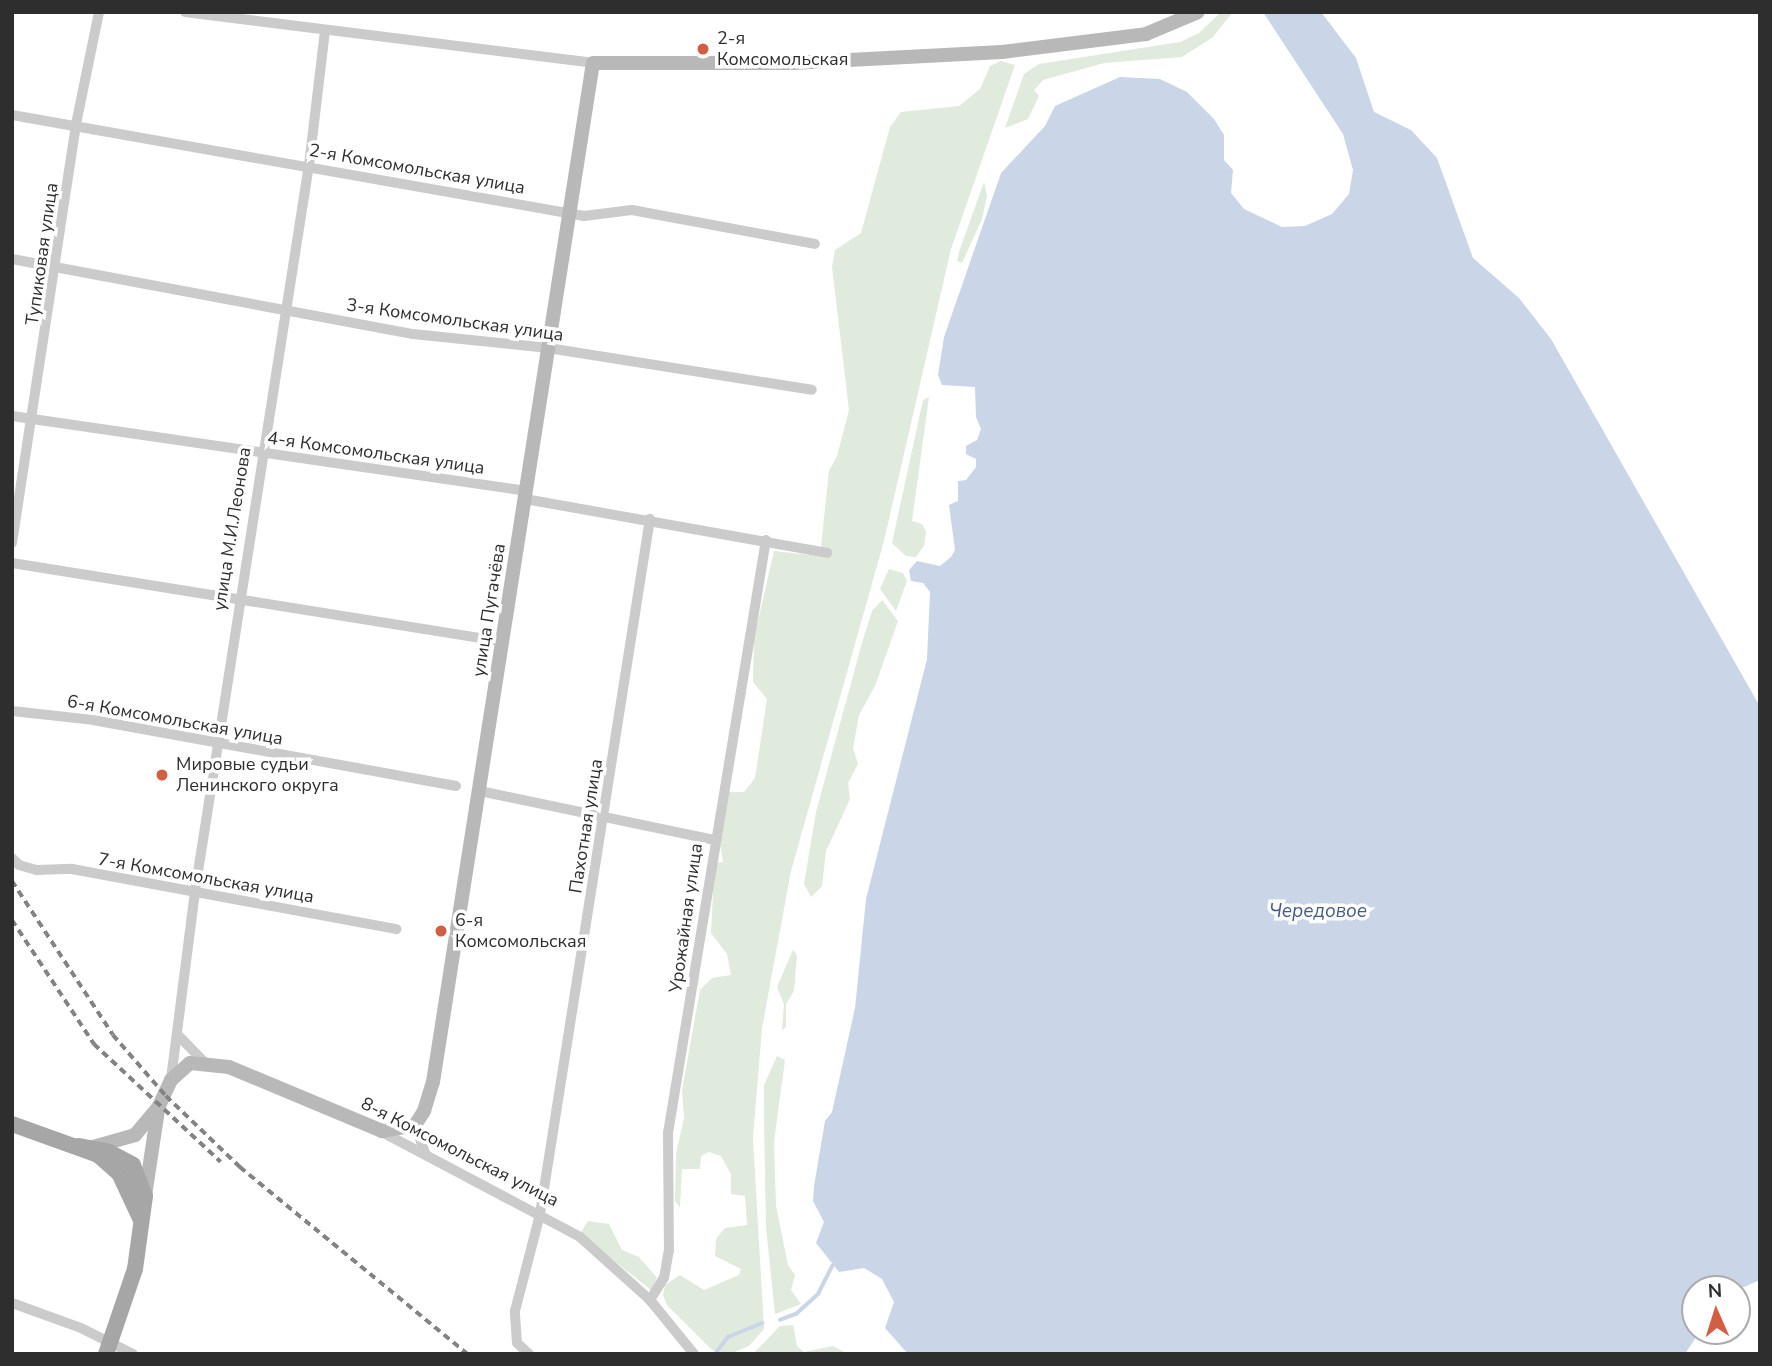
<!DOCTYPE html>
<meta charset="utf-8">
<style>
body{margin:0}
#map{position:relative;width:1772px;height:1366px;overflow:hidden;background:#fff;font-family:"Nunito Sans",sans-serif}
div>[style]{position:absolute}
.green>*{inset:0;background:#e0eadd}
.water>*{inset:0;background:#cbd5e8}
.stream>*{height:3.5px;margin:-1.75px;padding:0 1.75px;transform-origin:1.75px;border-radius:1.75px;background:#cbd5e8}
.street>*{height:10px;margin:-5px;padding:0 5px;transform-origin:5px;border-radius:5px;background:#cbcbcb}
.secondary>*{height:14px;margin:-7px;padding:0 7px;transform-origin:7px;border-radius:7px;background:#b8b8b8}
.primary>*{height:16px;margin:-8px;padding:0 8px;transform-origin:8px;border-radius:8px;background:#a6a6a6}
.rail>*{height:3.5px;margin-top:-1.75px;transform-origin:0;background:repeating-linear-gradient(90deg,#838383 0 7px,transparent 0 12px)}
.dots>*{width:19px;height:19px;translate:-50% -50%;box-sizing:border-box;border:4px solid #fff;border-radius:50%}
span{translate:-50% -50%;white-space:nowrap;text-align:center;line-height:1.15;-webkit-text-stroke:7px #fff;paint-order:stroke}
.poi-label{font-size:18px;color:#2e2e2e}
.left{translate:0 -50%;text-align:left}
.street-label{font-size:18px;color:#2e2e2e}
.water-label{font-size:19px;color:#445b88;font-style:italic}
.frame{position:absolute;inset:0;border:14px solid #2e2e2e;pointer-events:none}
.north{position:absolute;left:1681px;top:1275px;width:70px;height:70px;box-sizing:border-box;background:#fff;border:2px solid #ababab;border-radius:50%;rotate:357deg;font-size:19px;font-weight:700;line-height:28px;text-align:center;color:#2e2e2e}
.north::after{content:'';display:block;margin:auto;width:24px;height:32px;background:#d35f42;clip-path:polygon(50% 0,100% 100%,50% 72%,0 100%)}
</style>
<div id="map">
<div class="green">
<div style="clip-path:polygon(1221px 12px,1233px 12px,1213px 37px,1182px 57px,1104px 63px,1043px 80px,1034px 90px,1039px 96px,1028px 119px,1005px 128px,1024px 74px,1039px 64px,1180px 42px,1199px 33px)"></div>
<div style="clip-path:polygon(1001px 61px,1015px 65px,951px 249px,884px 541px,791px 871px,762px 1028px,753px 1138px,764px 1329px,749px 1346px,730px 1354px,712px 1350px,667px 1305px,663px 1295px,665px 1285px,680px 1275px,704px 1290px,739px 1275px,741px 1269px,715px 1256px,716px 1239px,725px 1228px,747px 1225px,745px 1196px,731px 1194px,731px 1174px,721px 1156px,709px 1152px,701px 1156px,700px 1169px,682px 1169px,680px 1208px,675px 1201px,676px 1154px,684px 1118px,682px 1090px,700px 990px,712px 978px,731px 975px,727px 954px,711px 933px,714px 875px,717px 863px,723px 862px,719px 837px,728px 792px,744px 792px,755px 778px,767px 699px,753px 682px,754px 638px,774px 551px,820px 556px,829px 471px,837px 456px,849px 410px,832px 267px,835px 250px,861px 233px,890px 127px,901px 112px,959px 106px,980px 89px,990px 66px)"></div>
<div style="clip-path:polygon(984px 182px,987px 196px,982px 219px,962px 263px,957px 261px,959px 252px)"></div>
<div style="clip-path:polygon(929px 397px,912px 521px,922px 524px,926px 532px,924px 546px,916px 557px,906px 556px,892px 543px,923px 400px)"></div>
<div style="clip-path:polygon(889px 569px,903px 573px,907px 581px,896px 611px,880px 589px)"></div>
<div style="clip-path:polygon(882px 600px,898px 621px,875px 686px,859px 715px,853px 748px,858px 764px,848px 783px,850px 799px,826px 851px,822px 886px,811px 897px,804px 884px,816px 812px,862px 643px,872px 611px)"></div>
<div style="clip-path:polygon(793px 950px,797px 955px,794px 991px,786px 1004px,786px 1027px,782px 1030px,784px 1004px,777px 987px)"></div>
<div style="clip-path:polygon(777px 1056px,785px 1060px,774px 1142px,776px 1206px,788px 1265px,795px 1275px,791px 1290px,801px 1304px,775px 1314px,766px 1227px,764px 1119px,764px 1085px)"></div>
<div style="clip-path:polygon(588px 1221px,609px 1224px,622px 1250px,639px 1257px,657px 1278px,651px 1290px,580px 1234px)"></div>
<div style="clip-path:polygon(793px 1325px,797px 1346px,804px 1352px,833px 1346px,848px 1354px,753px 1354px,780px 1326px)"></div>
</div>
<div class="water">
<div style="clip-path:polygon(1263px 12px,1321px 12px,1356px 58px,1374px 112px,1411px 130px,1437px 158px,1473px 258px,1519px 298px,1551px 339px,1758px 703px,1760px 1280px,1737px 1290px,1695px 1289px,1695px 1331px,1700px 1331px,1685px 1354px,908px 1354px,885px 1328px,894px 1302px,882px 1279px,864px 1268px,839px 1272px,816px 1243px,824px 1222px,813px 1201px,814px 1186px,825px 1121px,832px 1112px,855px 1008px,866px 899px,927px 659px,930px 592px,923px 583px,911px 581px,909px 570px,917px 561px,940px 566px,951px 557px,955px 550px,949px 505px,958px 501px,958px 481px,966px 480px,976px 467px,976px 459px,966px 454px,966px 446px,977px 440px,981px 429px,976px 417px,975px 387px,942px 385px,938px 375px,944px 337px,1001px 173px,1045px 126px,1055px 106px,1120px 77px,1160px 79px,1187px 92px,1214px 119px,1224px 135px,1224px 160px,1233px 170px,1231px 193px,1244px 209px,1282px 227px,1305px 226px,1332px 214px,1349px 194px,1353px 170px,1343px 134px)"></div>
</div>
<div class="stream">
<div style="left:780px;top:1320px;width:17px;rotate:-21deg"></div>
<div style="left:796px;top:1314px;width:30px;rotate:-42deg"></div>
<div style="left:818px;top:1294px;width:31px;rotate:-63deg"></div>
<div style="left:715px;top:1354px;width:21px;rotate:-53deg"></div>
<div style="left:728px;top:1337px;width:37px;rotate:-22deg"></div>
</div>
<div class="street">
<div style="left:185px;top:12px;width:411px;rotate:7.1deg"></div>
<div style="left:12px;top:115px;width:581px;rotate:10.01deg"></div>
<div style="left:584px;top:216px;width:48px;rotate:-7.1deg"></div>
<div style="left:632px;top:210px;width:186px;rotate:10.5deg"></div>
<div style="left:12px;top:259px;width:408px;rotate:10.6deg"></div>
<div style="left:413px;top:334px;width:136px;rotate:5.9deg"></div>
<div style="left:548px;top:348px;width:267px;rotate:9deg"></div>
<div style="left:12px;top:416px;width:520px;rotate:8.29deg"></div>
<div style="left:525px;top:499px;width:307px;rotate:10.1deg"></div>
<div style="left:12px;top:543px;width:419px;rotate:-81.3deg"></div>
<div style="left:75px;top:129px;width:119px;rotate:-78.4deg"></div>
<div style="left:12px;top:563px;width:497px;rotate:9.1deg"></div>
<div style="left:12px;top:711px;width:81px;rotate:6.3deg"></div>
<div style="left:93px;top:720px;width:369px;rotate:10.3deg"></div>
<div style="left:480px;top:791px;width:239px;rotate:11.8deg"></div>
<div style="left:12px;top:858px;width:10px;rotate:45deg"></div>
<div style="left:19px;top:865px;width:19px;rotate:16deg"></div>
<div style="left:37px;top:870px;width:35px;rotate:-2deg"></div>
<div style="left:72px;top:869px;width:330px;rotate:10.5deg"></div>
<div style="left:178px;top:1035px;width:39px;rotate:46deg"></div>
<div style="left:171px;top:1079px;width:190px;rotate:-82.7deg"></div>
<div style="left:195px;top:891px;width:735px;rotate:-81.08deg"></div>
<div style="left:309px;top:165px;width:136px;rotate:-83.2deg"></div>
<div style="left:415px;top:1125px;width:30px;rotate:70deg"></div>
<div style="left:382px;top:1132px;width:224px;rotate:27.9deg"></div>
<div style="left:580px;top:1237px;width:94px;rotate:42deg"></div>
<div style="left:650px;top:1300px;width:70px;rotate:50.8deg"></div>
<div style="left:650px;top:1300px;width:26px;rotate:-58deg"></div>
<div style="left:664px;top:1278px;width:27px;rotate:-80deg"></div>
<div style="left:669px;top:1251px;width:118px;rotate:-90.5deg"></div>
<div style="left:668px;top:1133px;width:601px;rotate:-80.62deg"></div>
<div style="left:12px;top:1303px;width:73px;rotate:19.9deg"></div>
<div style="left:81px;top:1328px;width:58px;rotate:26.6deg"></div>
<div style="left:529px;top:1354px;width:16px;rotate:-137deg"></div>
<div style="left:517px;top:1343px;width:32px;rotate:-94deg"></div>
<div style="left:515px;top:1311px;width:100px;rotate:-75.5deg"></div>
<div style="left:540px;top:1214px;width:704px;rotate:-81.01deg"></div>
</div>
<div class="secondary">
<div style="left:93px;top:1147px;width:44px;rotate:-15.9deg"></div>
<div style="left:135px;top:1135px;width:35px;rotate:-50deg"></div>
<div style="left:158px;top:1108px;width:31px;rotate:-65deg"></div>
<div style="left:171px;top:1080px;width:25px;rotate:-42deg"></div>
<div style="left:190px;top:1063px;width:39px;rotate:6deg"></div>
<div style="left:229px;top:1067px;width:166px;rotate:22.7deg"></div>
<div style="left:382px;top:1131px;width:34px;rotate:-10deg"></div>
<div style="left:415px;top:1125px;width:17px;rotate:-57deg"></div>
<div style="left:424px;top:1111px;width:30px;rotate:-73deg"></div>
<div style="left:433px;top:1082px;width:1031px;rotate:-81.08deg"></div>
<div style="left:593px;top:63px;width:199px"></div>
<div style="left:792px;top:63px;width:210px;rotate:-3deg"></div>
<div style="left:1002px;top:52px;width:145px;rotate:-7.1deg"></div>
<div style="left:1146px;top:34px;width:56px;rotate:-22.9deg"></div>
<div style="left:145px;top:1196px;width:87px;rotate:-81.4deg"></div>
</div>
<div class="primary">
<div style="left:12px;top:1124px;width:91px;rotate:19.8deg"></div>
<div style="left:98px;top:1155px;width:28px;rotate:41deg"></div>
<div style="left:119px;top:1173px;width:50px;rotate:65deg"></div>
<div style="left:79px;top:1146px;width:31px;rotate:11deg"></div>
<div style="left:109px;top:1152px;width:27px;rotate:28deg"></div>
<div style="left:133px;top:1165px;width:33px;rotate:69deg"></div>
<div style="left:145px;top:1196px;width:74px;rotate:97.8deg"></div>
<div style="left:135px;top:1269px;width:90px;rotate:108.8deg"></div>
</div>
<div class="rail">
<div style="left:12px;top:881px;width:184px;rotate:56.7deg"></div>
<div style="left:113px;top:1035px;width:81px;rotate:49deg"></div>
<div style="left:166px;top:1096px;width:103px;rotate:43.8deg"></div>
<div style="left:240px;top:1167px;width:295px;rotate:39.4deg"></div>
<div style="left:12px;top:920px;width:149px;rotate:56.5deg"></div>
<div style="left:94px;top:1044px;width:173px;rotate:42.9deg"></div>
</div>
<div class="dots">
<div style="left:703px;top:49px;background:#d35f42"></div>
<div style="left:162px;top:775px;background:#d35f42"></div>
<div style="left:441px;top:931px;background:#d35f42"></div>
</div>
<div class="poi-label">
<span class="left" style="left:717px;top:49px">2-я<br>Комсомольская</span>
<span class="left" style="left:176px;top:775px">Мировые судьи<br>Ленинского округа</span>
<span class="left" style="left:455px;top:931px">6-я<br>Комсомольская</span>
</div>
<div class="street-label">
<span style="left:417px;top:169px;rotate:10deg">2-я Комсомольская улица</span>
<span style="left:42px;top:254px;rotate:-82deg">Тупиковая улица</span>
<span style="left:455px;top:320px;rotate:8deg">3-я Комсомольская улица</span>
<span style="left:376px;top:453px;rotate:8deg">4-я Комсомольская улица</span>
<span style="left:232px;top:529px;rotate:-81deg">улица М.И.Леонова</span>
<span style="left:489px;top:610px;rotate:-81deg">улица Пугачёва</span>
<span style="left:175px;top:720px;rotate:10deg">6-я Комсомольская улица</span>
<span style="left:586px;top:826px;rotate:-81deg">Пахотная улица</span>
<span style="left:206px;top:878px;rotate:10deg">7-я Комсомольская улица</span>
<span style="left:686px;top:918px;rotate:-82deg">Урожайная улица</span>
<span style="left:460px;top:1152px;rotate:27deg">8-я Комсомольская улица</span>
</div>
<div class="water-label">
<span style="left:1318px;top:912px">Чередовое</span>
</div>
<div class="frame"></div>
<div class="north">N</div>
</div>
